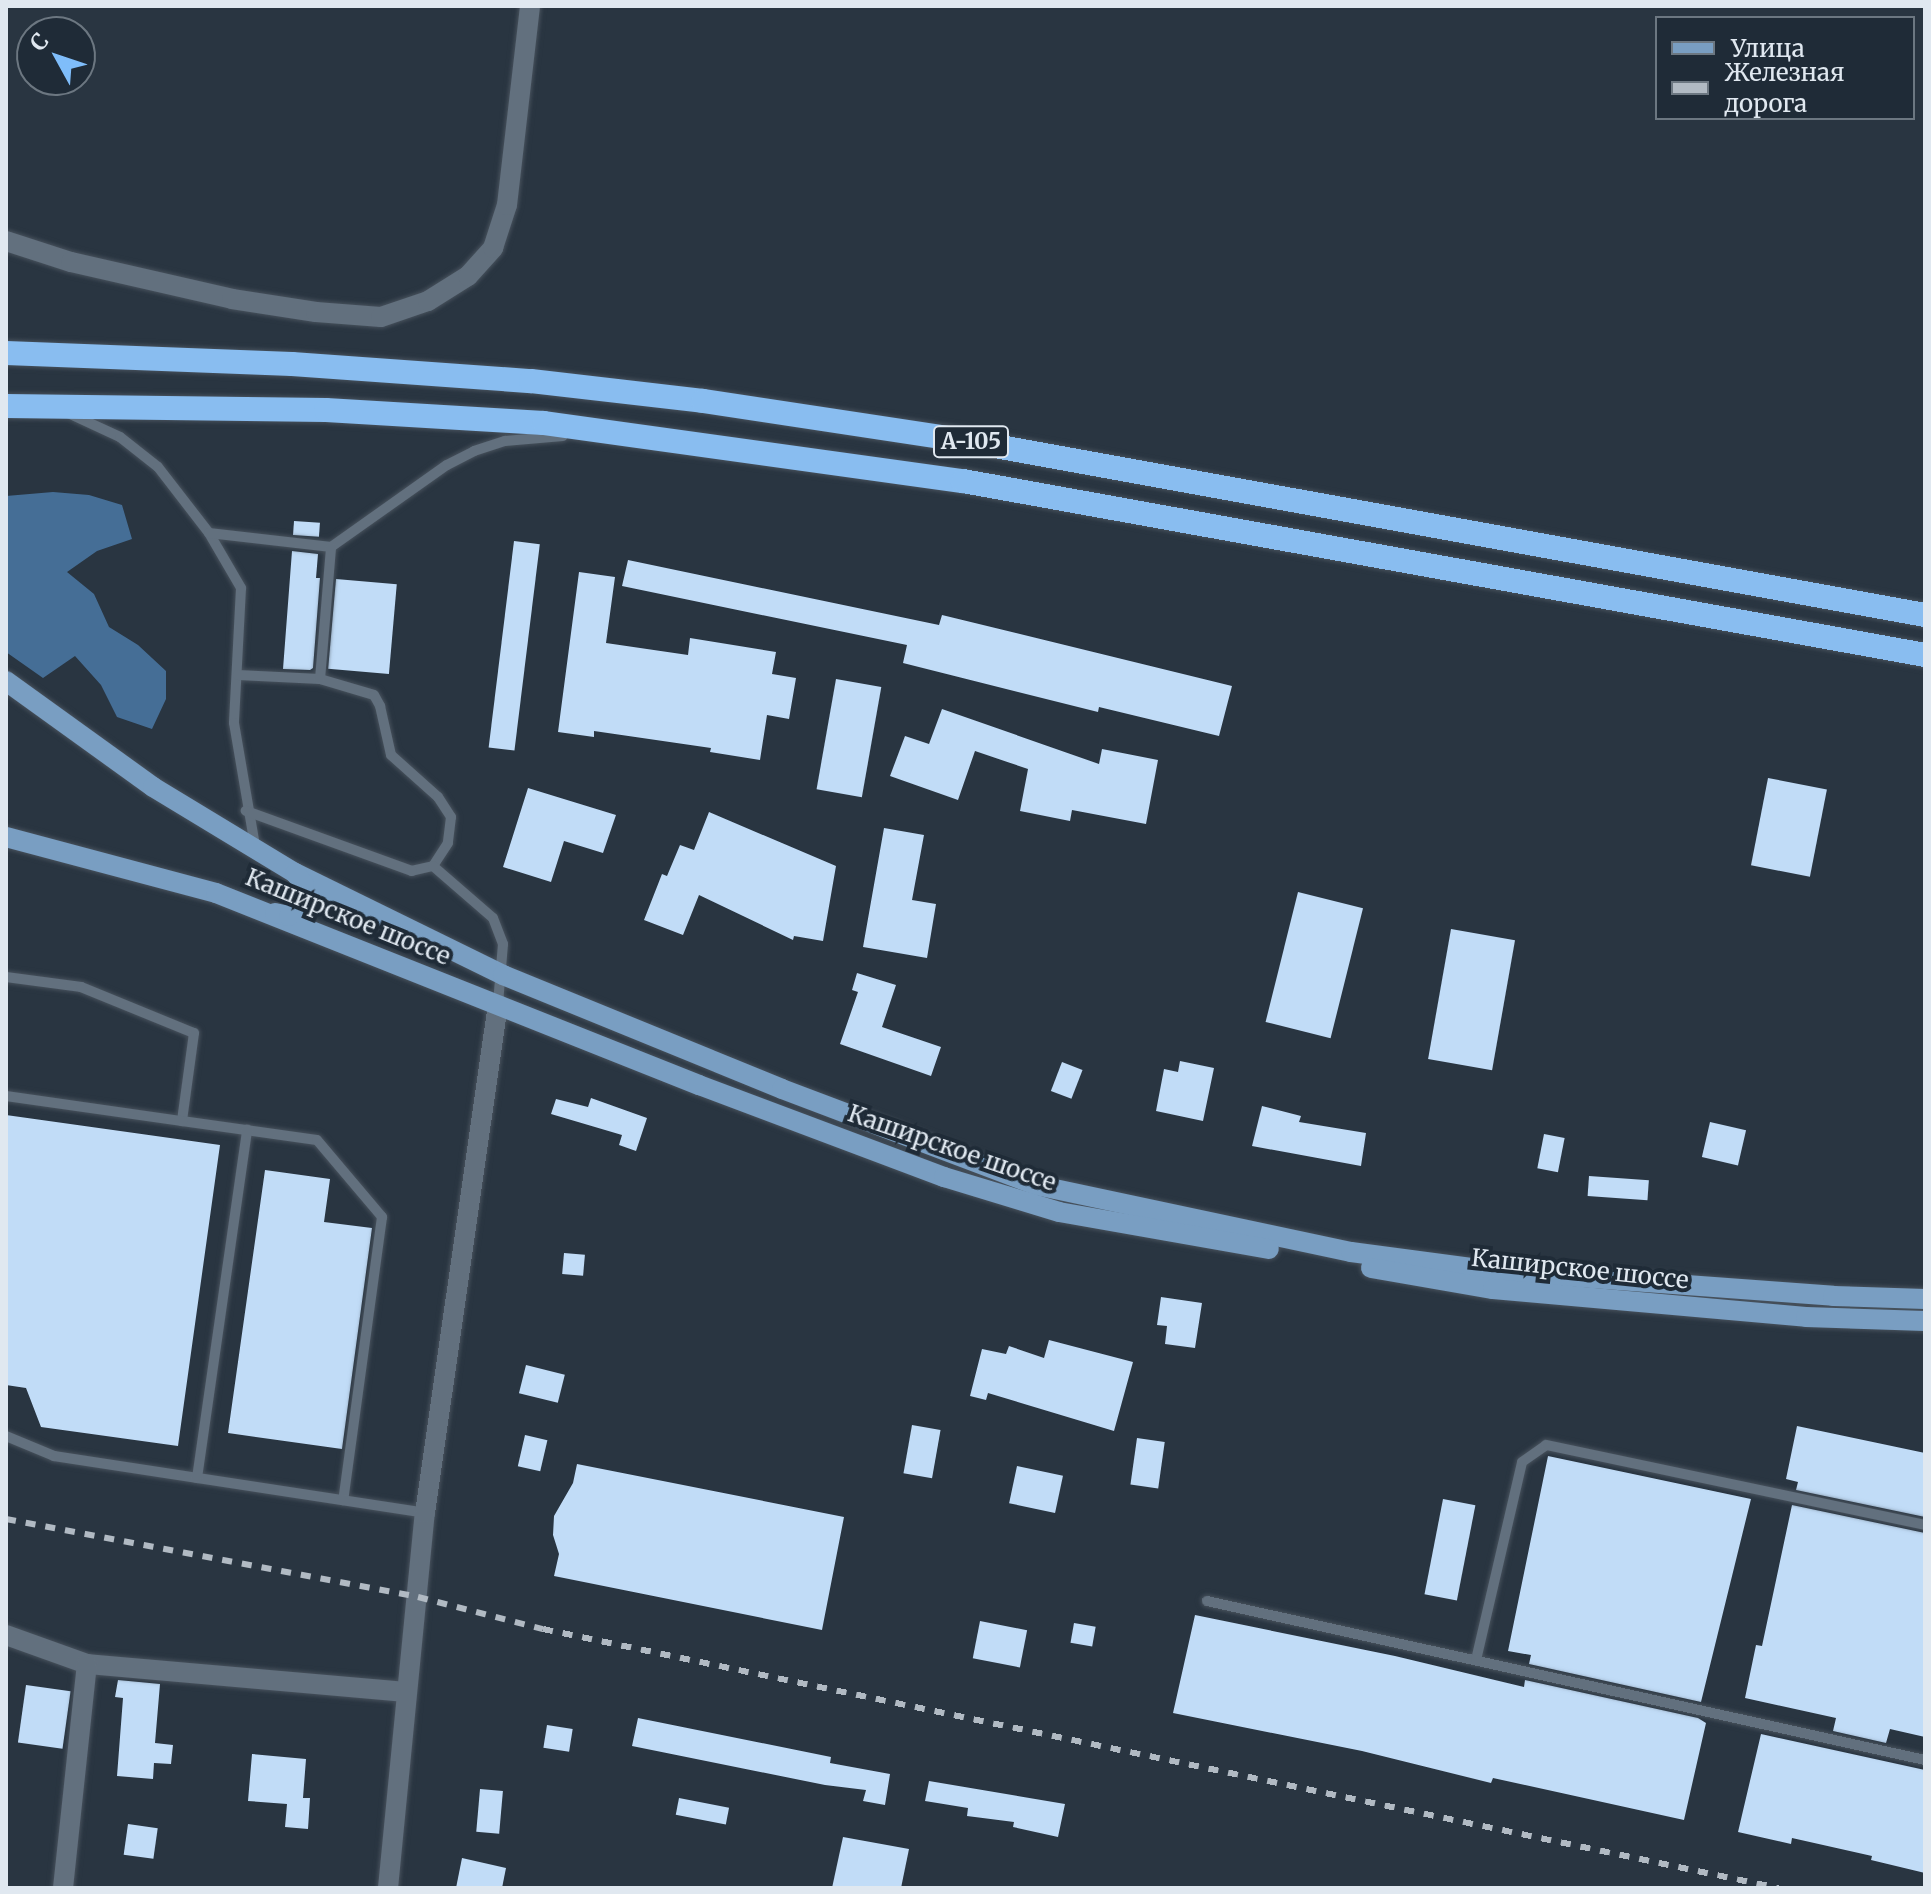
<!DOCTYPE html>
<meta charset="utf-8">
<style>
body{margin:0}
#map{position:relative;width:1931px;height:1894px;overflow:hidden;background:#293541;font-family:Merriweather,serif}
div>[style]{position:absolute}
.forest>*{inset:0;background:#456e96}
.building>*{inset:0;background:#c1dcf7;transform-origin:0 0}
.roads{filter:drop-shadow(0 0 2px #47515c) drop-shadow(0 0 2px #47515c)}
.lane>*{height:10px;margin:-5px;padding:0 5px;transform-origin:5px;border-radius:5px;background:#62707e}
.street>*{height:20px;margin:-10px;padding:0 10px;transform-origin:10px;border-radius:10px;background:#62707e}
.primary>*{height:20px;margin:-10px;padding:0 10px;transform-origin:10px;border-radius:10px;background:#799ec2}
.highway>*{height:24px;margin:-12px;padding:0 12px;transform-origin:12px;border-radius:12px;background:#89bdf0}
.rail>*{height:6px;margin-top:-3px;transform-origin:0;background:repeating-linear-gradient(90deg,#b1bac3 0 10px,transparent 0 20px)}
span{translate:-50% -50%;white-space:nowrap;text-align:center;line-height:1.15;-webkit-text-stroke:8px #1f2b37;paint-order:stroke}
.shield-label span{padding:2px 6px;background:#1f2b37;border:2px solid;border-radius:6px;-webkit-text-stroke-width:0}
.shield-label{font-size:22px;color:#e0e8f0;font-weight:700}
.street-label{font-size:24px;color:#e0e8f0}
.frame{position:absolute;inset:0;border:8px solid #e0e8f0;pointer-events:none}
.legend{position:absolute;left:1655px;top:16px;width:260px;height:104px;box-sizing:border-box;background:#1f2b37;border:2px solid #6c7781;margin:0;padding:10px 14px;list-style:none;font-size:24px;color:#e0e8f0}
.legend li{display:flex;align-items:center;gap:16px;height:40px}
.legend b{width:40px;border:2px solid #6c7781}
.north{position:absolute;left:16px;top:16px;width:80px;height:80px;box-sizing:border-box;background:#1f2b37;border:2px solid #6c7781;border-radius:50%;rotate:310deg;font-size:22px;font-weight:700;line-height:32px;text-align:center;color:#e0e8f0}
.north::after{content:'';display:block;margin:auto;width:28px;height:36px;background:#7fbdfa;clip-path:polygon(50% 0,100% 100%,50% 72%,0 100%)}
</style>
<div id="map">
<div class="forest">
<div style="clip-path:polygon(53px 492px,89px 495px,122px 505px,132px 539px,97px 551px,67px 572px,94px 594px,109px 627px,138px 645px,166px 671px,166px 699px,152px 729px,117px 717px,101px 685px,75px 656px,43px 678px,6px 652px,6px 496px)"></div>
</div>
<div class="building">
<div style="left:294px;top:521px;width:26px;height:14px;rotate:4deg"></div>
<div style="left:514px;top:541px;width:26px;height:208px;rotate:7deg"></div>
<div style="clip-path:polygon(292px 551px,318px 554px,316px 578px,320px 578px,313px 668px,310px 670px,283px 669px)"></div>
<div style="clip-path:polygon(628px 560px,939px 625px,942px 615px,1232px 686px,1219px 736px,1099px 707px,1098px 712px,903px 663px,907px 645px,622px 586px)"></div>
<div style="clip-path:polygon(579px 572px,615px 577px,606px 643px,688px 655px,690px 638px,776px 652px,772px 674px,796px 678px,789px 719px,767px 715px,760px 760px,710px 752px,711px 748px,594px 731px,594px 737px,558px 732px)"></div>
<div style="left:336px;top:579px;width:61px;height:90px;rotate:5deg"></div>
<div style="left:836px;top:679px;width:46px;height:112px;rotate:10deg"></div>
<div style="clip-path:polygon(942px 709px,1099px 764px,1102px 749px,1158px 760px,1146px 824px,1072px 810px,1070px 821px,1020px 811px,1028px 769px,975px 751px,958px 800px,890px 776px,905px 736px,929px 744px)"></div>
<div style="left:1768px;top:778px;width:60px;height:89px;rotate:11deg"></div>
<div style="clip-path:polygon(528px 788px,616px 815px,603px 853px,564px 841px,551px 882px,503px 867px)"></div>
<div style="clip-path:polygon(709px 812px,836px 866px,823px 941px,794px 936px,793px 940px,699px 895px,683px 935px,644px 920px,662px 874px,667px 876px,680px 845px,694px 850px)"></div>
<div style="clip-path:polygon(884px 828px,924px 835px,912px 900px,936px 904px,927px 958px,863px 947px)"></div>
<div style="left:1298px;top:892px;width:67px;height:134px;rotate:14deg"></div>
<div style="left:1451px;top:929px;width:65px;height:132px;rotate:10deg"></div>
<div style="clip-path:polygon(857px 973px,896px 985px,882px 1027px,941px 1047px,931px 1076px,840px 1044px,858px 992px,852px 990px)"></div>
<div style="clip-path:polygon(1180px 1061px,1214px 1068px,1203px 1121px,1156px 1111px,1164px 1069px,1178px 1072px)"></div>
<div style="left:1062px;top:1062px;width:22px;height:31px;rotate:21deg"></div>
<div style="clip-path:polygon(591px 1098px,647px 1118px,636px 1151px,619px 1145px,622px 1135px,551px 1114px,556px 1099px,588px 1107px)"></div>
<div style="clip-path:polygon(1262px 1106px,1301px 1116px,1299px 1122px,1366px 1133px,1361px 1166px,1252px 1146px)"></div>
<div style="clip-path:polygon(6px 1115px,220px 1145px,178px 1446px,41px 1427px,26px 1388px,6px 1385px)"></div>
<div style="left:1710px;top:1122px;width:37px;height:36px;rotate:13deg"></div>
<div style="left:1544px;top:1134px;width:21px;height:35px;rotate:11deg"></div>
<div style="clip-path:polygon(265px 1170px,330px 1179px,324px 1222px,372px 1228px,342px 1449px,228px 1433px)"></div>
<div style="left:1589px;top:1176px;width:60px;height:20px;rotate:4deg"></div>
<div style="left:564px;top:1253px;width:21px;height:21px;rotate:5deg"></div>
<div style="clip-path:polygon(1161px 1297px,1202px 1303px,1195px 1348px,1165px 1344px,1167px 1326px,1157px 1325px)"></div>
<div style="clip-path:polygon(1049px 1340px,1133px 1362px,1114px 1431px,988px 1393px,986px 1400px,970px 1396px,982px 1349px,1006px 1354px,1009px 1346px,1044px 1358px)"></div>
<div style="left:526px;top:1365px;width:40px;height:29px;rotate:14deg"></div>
<div style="left:912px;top:1425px;width:29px;height:49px;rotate:10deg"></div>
<div style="clip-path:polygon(1797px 1426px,1925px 1453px,1925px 1517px,1796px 1490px,1798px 1482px,1786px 1479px)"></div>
<div style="left:525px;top:1435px;width:23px;height:32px;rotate:13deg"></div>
<div style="left:1137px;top:1438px;width:28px;height:47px;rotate:8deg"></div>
<div style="clip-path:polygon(1548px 1456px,1751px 1499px,1701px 1702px,1529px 1664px,1531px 1655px,1508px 1651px)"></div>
<div style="clip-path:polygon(577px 1464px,844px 1517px,822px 1630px,554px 1576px,559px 1554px,553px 1535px,554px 1516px,573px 1483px)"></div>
<div style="left:1017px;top:1466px;width:47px;height:38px;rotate:12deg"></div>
<div style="left:1443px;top:1499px;width:33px;height:97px;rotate:11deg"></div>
<div style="clip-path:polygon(1792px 1505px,1925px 1533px,1925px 1737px,1890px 1729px,1886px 1743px,1833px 1731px,1836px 1718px,1745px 1698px,1756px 1645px,1762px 1646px)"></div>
<div style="clip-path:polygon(1195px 1615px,1395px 1656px,1524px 1687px,1525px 1680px,1698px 1718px,1706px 1723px,1684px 1820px,1493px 1778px,1491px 1783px,1362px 1751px,1173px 1713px)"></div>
<div style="left:980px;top:1621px;width:48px;height:38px;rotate:11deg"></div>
<div style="left:1074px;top:1623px;width:22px;height:20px;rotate:10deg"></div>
<div style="clip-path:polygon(118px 1680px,160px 1684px,155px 1743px,173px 1745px,171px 1764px,154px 1763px,153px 1779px,117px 1776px,123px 1698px,115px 1697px)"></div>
<div style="left:26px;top:1685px;width:45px;height:58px;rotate:8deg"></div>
<div style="clip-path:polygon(638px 1718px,831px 1757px,830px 1763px,890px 1774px,885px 1805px,863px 1801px,866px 1790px,825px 1785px,632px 1746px)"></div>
<div style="left:547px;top:1725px;width:26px;height:23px;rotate:9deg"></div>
<div style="clip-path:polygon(1761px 1734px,1925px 1770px,1925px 1873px,1871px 1860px,1872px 1856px,1792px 1838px,1791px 1844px,1738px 1832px)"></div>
<div style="clip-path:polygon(252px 1754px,306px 1759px,303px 1798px,310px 1798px,308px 1829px,285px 1827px,287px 1804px,248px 1801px)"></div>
<div style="clip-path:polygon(929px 1781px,1065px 1804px,1058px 1837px,1013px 1827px,1014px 1822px,967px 1816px,968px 1808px,925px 1801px)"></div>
<div style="left:480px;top:1789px;width:23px;height:43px;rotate:5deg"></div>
<div style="left:679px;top:1798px;width:51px;height:17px;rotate:11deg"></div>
<div style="left:128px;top:1824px;width:30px;height:31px;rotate:8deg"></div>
<div style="clip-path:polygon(843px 1837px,909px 1849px,901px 1888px,832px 1888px)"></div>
<div style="clip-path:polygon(462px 1858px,506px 1868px,502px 1888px,456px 1888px)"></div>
</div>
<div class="roads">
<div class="lane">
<div style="left:68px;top:413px;width:57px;rotate:24.8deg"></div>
<div style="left:120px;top:437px;width:48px;rotate:38.3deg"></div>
<div style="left:158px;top:467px;width:83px;rotate:52.3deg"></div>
<div style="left:209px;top:533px;width:64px;rotate:59.8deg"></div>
<div style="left:241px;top:588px;width:135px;rotate:93deg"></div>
<div style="left:234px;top:723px;width:125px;rotate:80.3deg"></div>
<div style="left:209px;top:533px;width:123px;rotate:6.5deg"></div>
<div style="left:331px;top:547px;width:142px;rotate:-35.3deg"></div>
<div style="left:447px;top:465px;width:30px;rotate:-27deg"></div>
<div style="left:474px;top:451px;width:33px;rotate:-18deg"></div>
<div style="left:505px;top:441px;width:58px;rotate:-4.9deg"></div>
<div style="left:238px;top:675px;width:82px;rotate:2.8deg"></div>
<div style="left:320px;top:679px;width:56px;rotate:16.5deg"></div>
<div style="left:374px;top:695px;width:13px;rotate:61deg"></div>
<div style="left:380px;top:706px;width:50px;rotate:77.3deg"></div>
<div style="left:391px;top:755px;width:63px;rotate:41.8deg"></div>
<div style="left:438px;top:797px;width:24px;rotate:57deg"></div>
<div style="left:451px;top:817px;width:26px;rotate:97deg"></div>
<div style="left:448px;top:843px;width:27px;rotate:123deg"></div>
<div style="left:433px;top:866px;width:22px;rotate:167deg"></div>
<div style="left:412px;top:871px;width:177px;rotate:-160.1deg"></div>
<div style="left:320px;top:679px;width:132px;rotate:-85.2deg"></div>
<div style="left:433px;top:866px;width:79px;rotate:40.9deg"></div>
<div style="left:493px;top:918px;width:28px;rotate:69deg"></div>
<div style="left:503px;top:944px;width:60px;rotate:94.8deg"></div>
<div style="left:6px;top:977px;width:76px;rotate:7.6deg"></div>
<div style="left:81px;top:987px;width:122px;rotate:22.2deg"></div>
<div style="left:194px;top:1033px;width:89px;rotate:97.8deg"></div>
<div style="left:182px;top:1121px;width:136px;rotate:8deg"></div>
<div style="left:317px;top:1140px;width:101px;rotate:49.8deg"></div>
<div style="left:382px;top:1217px;width:286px;rotate:97.8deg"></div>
<div style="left:6px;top:1096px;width:178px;rotate:8.1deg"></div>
<div style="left:6px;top:1436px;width:52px;rotate:22.6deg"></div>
<div style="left:54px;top:1456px;width:375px;rotate:8.7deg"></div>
<div style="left:197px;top:1478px;width:352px;rotate:-81.8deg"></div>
<div style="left:1207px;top:1601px;width:735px;rotate:12.49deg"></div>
<div style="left:1476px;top:1660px;width:203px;rotate:-76.9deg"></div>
<div style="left:1522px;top:1462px;width:29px;rotate:-35deg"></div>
<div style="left:1546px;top:1445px;width:387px;rotate:11.9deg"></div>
</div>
<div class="street">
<div style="left:6px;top:241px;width:68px;rotate:17.9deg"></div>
<div style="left:71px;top:262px;width:165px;rotate:12.9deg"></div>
<div style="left:232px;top:299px;width:85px;rotate:8.8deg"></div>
<div style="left:316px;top:312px;width:65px;rotate:4.4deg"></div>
<div style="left:381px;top:317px;width:50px;rotate:-18.8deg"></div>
<div style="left:428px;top:301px;width:47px;rotate:-32deg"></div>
<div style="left:468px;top:276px;width:38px;rotate:-48deg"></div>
<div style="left:493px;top:248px;width:45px;rotate:-72deg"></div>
<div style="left:507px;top:205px;width:200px;rotate:-83.4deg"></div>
<div style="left:6px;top:1635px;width:86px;rotate:19.7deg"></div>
<div style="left:87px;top:1664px;width:319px;rotate:5deg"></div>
<div style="left:63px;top:1888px;width:225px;rotate:-83.9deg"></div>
<div style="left:388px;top:1888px;width:377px;rotate:-84.4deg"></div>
<div style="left:425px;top:1513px;width:514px;rotate:-81.84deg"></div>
</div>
<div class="primary">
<div style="left:6px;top:681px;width:181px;rotate:35.8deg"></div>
<div style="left:153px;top:787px;width:166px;rotate:31.2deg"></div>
<div style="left:295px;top:873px;width:232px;rotate:26.1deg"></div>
<div style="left:503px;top:975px;width:301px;rotate:22.2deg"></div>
<div style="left:782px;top:1089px;width:272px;rotate:20.7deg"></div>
<div style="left:1036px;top:1185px;width:322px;rotate:12deg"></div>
<div style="left:1351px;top:1252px;width:146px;rotate:7.5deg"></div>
<div style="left:1496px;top:1271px;width:338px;rotate:4.2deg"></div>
<div style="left:1833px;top:1296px;width:92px;rotate:1.9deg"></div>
<div style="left:6px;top:837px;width:217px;rotate:14.9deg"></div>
<div style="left:216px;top:893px;width:520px;rotate:21.68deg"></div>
<div style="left:699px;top:1085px;width:262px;rotate:20.6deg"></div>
<div style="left:944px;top:1177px;width:120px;rotate:16.9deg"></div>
<div style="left:1059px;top:1212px;width:213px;rotate:10deg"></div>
<div style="left:275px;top:913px;width:14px;rotate:12deg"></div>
<div style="left:289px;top:916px;width:19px;rotate:-39deg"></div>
<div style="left:304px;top:904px;width:20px;rotate:-90deg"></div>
<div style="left:304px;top:884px;width:14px;rotate:-129deg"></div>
<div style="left:1371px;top:1268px;width:124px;rotate:9.8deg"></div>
<div style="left:1493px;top:1289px;width:314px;rotate:5.1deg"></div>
<div style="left:1806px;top:1317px;width:119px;rotate:1.9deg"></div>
</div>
<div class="highway">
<div style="left:6px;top:353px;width:286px;rotate:2.2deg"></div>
<div style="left:292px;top:364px;width:240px;rotate:4.1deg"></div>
<div style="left:531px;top:381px;width:173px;rotate:6.6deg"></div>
<div style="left:703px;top:401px;width:273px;rotate:8.6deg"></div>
<div style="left:973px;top:442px;width:968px;rotate:10.3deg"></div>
<div style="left:6px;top:406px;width:320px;rotate:0.7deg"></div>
<div style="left:326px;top:410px;width:218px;rotate:3.4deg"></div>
<div style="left:544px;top:423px;width:423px;rotate:7.9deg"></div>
<div style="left:963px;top:481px;width:978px;rotate:10.25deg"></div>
</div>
</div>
<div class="rail">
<div style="left:6px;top:1519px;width:419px;rotate:10.7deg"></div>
<div style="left:418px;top:1597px;width:129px;rotate:14.4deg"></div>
<div style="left:543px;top:1629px;width:1262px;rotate:11.84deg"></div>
</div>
<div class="shield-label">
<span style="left:971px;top:442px">А-105</span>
</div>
<div class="street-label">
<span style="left:348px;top:917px;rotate:22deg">Каширское шоссе</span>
<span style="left:952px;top:1148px;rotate:19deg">Каширское шоссе</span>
<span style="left:1580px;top:1269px;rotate:6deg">Каширское шоссе</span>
</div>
<div class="frame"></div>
<ul class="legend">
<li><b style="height:10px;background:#799ec2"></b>Улица</li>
<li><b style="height:10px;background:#b1bac3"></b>Железная дорога</li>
</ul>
<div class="north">С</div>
</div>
